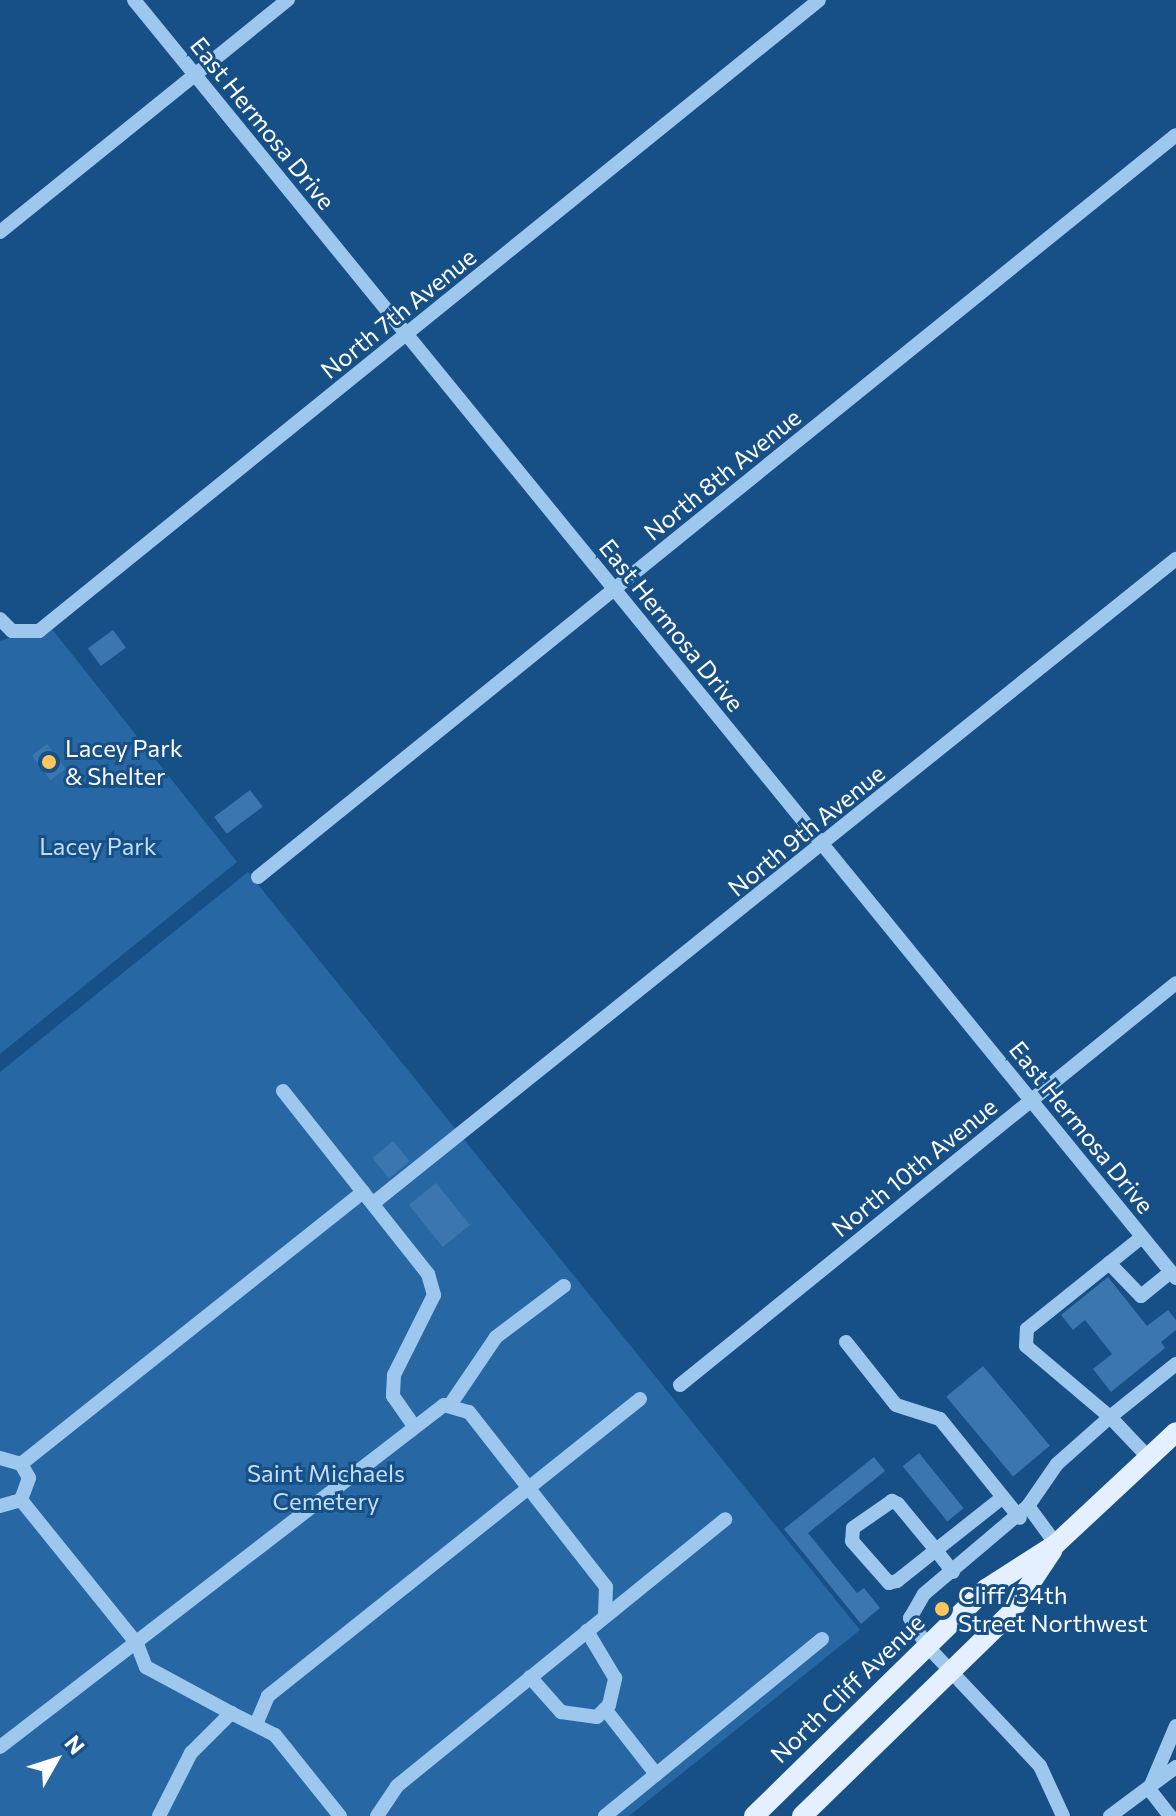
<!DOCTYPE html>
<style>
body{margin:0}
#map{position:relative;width:1176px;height:1816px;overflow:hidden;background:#174f87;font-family:Commissioner,sans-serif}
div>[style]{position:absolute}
.green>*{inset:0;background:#2767a4}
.building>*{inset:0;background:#3b76ae;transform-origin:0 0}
.minor>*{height:14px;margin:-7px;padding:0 7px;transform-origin:7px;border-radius:7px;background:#9dc7ed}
.major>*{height:20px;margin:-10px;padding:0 10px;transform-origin:10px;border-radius:10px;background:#e4f0ff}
.dots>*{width:22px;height:22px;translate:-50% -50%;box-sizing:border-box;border:4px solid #174f87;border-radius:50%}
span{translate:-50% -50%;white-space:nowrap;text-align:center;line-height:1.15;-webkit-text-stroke:6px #174f87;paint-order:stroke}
.street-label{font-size:24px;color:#fff}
.poi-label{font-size:24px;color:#fff}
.left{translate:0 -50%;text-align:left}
.park-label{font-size:24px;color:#c3dffa}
.north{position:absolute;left:16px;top:1720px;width:80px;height:80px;-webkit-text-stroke:6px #174f87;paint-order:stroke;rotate:51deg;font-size:22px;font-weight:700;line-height:32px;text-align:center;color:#fff}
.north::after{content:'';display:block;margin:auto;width:28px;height:36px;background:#fff;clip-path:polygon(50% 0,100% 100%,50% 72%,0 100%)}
</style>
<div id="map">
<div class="green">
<div style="clip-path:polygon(48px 624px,237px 862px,0 1054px,0 641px)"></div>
<div style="clip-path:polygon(248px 872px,860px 1630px,629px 1816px,0 1816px,0 1072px)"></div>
</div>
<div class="building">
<div style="left:113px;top:630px;width:22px;height:31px;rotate:54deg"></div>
<div style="left:47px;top:744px;width:31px;height:19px;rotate:53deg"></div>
<div style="left:250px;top:790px;width:21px;height:45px;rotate:53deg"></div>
<div style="left:393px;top:1141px;width:26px;height:27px;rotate:50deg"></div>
<div style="left:436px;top:1183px;width:54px;height:35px;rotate:51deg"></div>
<div style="clip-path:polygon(1108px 1277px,1147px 1326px,1168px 1310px,1176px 1320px,1176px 1330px,1161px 1342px,1165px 1348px,1111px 1392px,1093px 1369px,1112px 1354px,1085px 1320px,1073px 1330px,1061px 1315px)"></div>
<div style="left:983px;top:1366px;width:104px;height:48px;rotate:50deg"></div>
<div style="left:919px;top:1453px;width:71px;height:21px;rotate:51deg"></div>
<div style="clip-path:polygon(874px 1457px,885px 1471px,808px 1533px,857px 1593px,864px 1588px,880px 1608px,861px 1624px,784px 1529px)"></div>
</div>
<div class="minor">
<div style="left:134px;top:0;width:1649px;rotate:50.81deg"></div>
<div style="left:0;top:232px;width:370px;rotate:-38.9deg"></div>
<div style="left:0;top:619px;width:17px;rotate:45deg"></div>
<div style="left:12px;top:631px;width:27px"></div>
<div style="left:39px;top:631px;width:1003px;rotate:-38.97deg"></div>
<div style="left:258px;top:877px;width:1180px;rotate:-38.95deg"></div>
<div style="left:283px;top:1091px;width:129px;rotate:51.6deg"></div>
<div style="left:376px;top:1201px;width:1026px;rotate:-38.75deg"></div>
<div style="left:1109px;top:1263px;width:46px;rotate:45.9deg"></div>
<div style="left:1141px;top:1296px;width:38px;rotate:-39deg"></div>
<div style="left:846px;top:1342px;width:80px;rotate:51.6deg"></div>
<div style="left:896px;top:1405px;width:46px;rotate:17.7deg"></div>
<div style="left:940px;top:1419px;width:127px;rotate:51.1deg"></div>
<div style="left:680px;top:1385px;width:638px;rotate:-39.02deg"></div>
<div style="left:450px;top:1405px;width:82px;rotate:-55.9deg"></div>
<div style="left:496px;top:1337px;width:85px;rotate:-36.9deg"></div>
<div style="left:1148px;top:1457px;width:55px;rotate:-133.5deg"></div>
<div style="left:1110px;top:1417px;width:85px;rotate:-38.8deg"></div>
<div style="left:0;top:1458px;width:22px;rotate:16deg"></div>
<div style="left:21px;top:1464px;width:16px;rotate:60deg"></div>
<div style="left:29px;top:1478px;width:23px;rotate:110deg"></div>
<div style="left:21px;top:1500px;width:22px;rotate:164deg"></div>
<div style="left:21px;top:1464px;width:437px;rotate:-38.5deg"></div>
<div style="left:363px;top:1192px;width:105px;rotate:51.6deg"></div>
<div style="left:428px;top:1274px;width:22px;rotate:74deg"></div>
<div style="left:434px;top:1295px;width:89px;rotate:116.6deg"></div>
<div style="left:394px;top:1375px;width:21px;rotate:93deg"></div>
<div style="left:393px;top:1396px;width:35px;rotate:55deg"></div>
<div style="left:21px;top:1500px;width:185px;rotate:51.1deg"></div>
<div style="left:137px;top:1644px;width:25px;rotate:69deg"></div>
<div style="left:146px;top:1667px;width:97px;rotate:28.4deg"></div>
<div style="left:1028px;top:1506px;width:51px;rotate:-55.4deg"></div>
<div style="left:1057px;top:1464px;width:71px;rotate:-41.6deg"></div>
<div style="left:1110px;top:1417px;width:110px;rotate:-139.8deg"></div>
<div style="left:1026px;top:1346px;width:17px;rotate:-87deg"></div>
<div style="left:1027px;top:1329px;width:147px;rotate:-38.7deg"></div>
<div style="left:1056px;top:1544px;width:47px;rotate:-126.4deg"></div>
<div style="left:1028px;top:1506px;width:136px;rotate:139.8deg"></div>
<div style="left:924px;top:1594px;width:28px;rotate:120deg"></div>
<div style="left:910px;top:1618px;width:33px;rotate:59deg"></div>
<div style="left:927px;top:1646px;width:165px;rotate:46.7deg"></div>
<div style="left:1040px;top:1766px;width:55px;rotate:65.3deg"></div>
<div style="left:953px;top:1572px;width:28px;rotate:-128deg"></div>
<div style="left:936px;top:1550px;width:60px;rotate:-129.6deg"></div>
<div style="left:898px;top:1504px;width:7px;rotate:-153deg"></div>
<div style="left:892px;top:1501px;width:47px;rotate:145.3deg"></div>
<div style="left:853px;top:1528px;width:13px;rotate:94deg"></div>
<div style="left:852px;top:1541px;width:56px;rotate:48.6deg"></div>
<div style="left:889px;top:1583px;width:8px;rotate:-14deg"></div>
<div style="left:897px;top:1581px;width:50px;rotate:-38.5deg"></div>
<div style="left:936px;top:1550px;width:85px;rotate:-38.3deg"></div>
<div style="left:530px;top:1677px;width:47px;rotate:48.5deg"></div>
<div style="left:561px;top:1712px;width:36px;rotate:8deg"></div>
<div style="left:597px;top:1717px;width:17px;rotate:-45deg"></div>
<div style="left:609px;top:1705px;width:28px;rotate:-77deg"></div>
<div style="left:615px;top:1678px;width:55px;rotate:-120.8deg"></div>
<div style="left:605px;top:1709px;width:83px;rotate:51.9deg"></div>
<div style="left:257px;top:1722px;width:28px;rotate:-67deg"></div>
<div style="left:268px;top:1696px;width:476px;rotate:-38.6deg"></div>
<div style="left:0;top:1747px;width:560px;rotate:-37.61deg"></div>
<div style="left:444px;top:1405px;width:26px;rotate:16deg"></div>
<div style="left:469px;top:1412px;width:222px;rotate:51.9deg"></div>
<div style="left:606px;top:1587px;width:29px;rotate:92deg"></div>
<div style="left:1151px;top:1785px;width:64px;rotate:-67deg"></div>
<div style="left:1149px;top:1789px;width:34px;rotate:52deg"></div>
<div style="left:159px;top:1816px;width:71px;rotate:-63.1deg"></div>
<div style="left:191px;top:1753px;width:57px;rotate:-45deg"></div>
<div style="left:231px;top:1713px;width:49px;rotate:26.6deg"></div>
<div style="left:275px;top:1735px;width:104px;rotate:51.3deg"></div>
<div style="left:377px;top:1816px;width:36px;rotate:-56deg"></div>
<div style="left:397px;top:1786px;width:423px;rotate:-39.1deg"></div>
<div style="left:605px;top:1816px;width:280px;rotate:-39.2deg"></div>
<div style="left:1110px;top:1816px;width:82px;rotate:-36.6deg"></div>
</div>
<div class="major">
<div style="left:754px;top:1816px;width:325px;rotate:-44.4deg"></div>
<div style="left:986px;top:1589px;width:83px;rotate:-32.7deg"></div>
<div style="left:1056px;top:1544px;width:164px;rotate:-43deg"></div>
<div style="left:802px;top:1816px;width:290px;rotate:-44.2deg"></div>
<div style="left:1010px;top:1614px;width:76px;rotate:-56.3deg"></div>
</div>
<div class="dots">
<div style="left:49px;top:762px;background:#ffc45a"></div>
<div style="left:942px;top:1609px;background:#ffc45a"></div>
</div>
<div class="street-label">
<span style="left:263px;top:123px;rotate:51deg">East Hermosa Drive</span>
<span style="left:398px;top:313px;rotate:-39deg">North 7th Avenue</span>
<span style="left:722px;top:474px;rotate:-39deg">North 8th Avenue</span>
<span style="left:672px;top:625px;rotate:51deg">East Hermosa Drive</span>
<span style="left:806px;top:830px;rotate:-39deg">North 9th Avenue</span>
<span style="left:1082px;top:1127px;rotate:51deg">East Hermosa Drive</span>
<span style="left:914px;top:1167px;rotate:-39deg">North 10th Avenue</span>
<span style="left:847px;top:1688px;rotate:-44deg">North Cliff Avenue</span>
</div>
<div class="poi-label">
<span class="left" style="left:65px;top:762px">Lacey Park<br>&amp; Shelter</span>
<span class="left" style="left:958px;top:1609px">Cliff/34th<br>Street Northwest</span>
</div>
<div class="park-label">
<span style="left:98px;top:846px">Lacey Park</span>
<span style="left:326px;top:1487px">Saint Michaels<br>Cemetery</span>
</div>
<div class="north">N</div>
</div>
